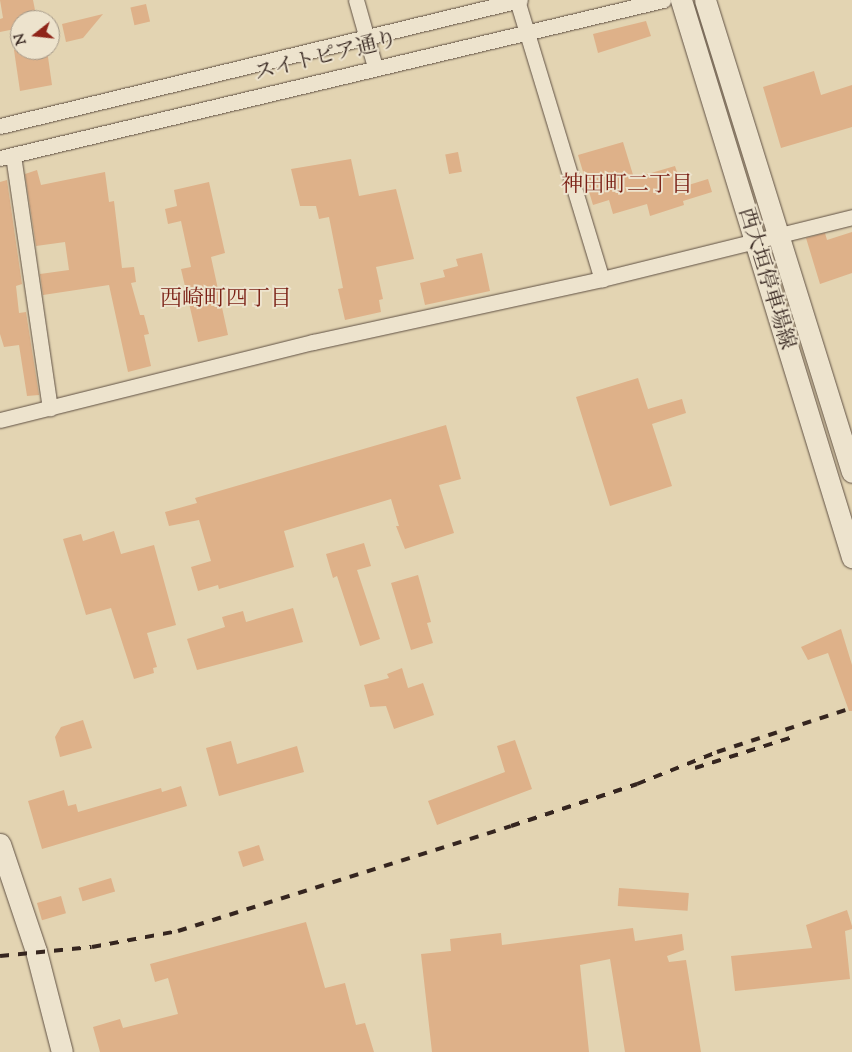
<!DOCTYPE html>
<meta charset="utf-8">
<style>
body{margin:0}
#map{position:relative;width:852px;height:1052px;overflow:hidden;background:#e3d4b2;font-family:"Sorts Mill Goudy","Noto Serif JP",serif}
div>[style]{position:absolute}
.building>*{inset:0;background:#deb189;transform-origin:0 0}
.roads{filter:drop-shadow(0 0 1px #605144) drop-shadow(0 0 1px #605144)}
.street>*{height:15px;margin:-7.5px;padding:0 7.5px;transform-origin:7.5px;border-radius:7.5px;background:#ede3cd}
.secondary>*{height:21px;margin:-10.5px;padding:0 10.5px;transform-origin:10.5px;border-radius:10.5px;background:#ede3cd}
.rail>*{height:4px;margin-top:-2px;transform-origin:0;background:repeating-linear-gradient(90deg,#35251f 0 9px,transparent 0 18px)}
span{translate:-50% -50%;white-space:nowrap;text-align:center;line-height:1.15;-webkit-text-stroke:4px #ede3cd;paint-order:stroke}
.street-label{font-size:21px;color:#35251f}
.neighbourhood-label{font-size:22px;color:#7a1f14}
.north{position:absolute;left:10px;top:10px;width:50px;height:50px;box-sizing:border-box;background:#ede3cd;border:1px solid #a39787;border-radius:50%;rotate:254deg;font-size:14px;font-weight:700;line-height:20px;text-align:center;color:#35251f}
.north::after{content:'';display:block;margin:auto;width:18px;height:22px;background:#8f2418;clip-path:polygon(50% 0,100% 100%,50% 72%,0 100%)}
</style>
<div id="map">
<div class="building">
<div style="clip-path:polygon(0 0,33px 0,37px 20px,20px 20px,20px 28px,0 32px,0 19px,3px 18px)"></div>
<div style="left:146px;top:4px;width:18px;height:16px;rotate:77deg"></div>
<div style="clip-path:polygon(103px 14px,83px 38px,66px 42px,62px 24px)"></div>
<div style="clip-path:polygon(646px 21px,651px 36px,598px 53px,593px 34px)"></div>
<div style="clip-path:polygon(14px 50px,47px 50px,52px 85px,20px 91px)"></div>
<div style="clip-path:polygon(814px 71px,821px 95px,852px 85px,852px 127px,781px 148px,763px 87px)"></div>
<div style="clip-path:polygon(623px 142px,634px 178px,675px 166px,682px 187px,708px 179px,712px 192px,683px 201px,684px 205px,650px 216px,647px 204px,613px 214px,609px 200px,593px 205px,578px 155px)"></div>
<div style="left:458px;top:152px;width:20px;height:13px;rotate:79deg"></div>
<div style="clip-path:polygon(351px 159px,359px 196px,396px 189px,414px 259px,376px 267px,383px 299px,379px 300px,381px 312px,345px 320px,338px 289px,343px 288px,329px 217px,319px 219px,316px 206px,300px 206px,291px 169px)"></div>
<div style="clip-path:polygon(37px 170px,41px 185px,105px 172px,109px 202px,114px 201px,122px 268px,134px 267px,136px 282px,131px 283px,140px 315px,144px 315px,149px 334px,144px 335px,151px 366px,128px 372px,109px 285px,43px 295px,40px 274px,69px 270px,65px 242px,36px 246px,25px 174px)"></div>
<div style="clip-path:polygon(7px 180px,22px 284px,16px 286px,19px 313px,26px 312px,39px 395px,27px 396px,19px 345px,4px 347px,0 334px,0 182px)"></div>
<div style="clip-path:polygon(209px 182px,225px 253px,211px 257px,228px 335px,198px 342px,181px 269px,191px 267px,181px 221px,168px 224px,165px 209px,177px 206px,174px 190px)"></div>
<div style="clip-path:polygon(852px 232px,852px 273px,820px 284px,806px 238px,825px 233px,827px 240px)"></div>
<div style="clip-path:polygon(482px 253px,490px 291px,425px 305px,420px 283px,445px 277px,443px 270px,458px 266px,456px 259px)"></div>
<div style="clip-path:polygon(638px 378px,648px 409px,682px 399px,686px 413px,652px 424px,672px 486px,610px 506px,576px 397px)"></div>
<div style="clip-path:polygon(446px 425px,461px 479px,439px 485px,454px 533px,405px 549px,396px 526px,399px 526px,391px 499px,284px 531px,294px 567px,219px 589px,218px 585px,198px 591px,191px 567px,211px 561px,199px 520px,169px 526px,165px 512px,197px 503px,195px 498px)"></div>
<div style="clip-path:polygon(114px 531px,121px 554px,154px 545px,176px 625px,147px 633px,157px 667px,153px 668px,154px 673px,134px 679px,111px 608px,86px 615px,63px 539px,81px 534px,83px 541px)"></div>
<div style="clip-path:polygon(364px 543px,371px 566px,357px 570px,380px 639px,360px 646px,337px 576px,333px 578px,326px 554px)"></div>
<div style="clip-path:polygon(418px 575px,431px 622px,427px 623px,433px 643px,411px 650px,391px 583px)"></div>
<div style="clip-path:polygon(293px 608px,303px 642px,197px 670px,187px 639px,225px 627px,222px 617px,243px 611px,246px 622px)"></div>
<div style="clip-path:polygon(841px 629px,852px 665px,852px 711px,849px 711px,828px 653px,808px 660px,801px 647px)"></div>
<div style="clip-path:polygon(402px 668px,408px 688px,423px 683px,434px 715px,394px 729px,386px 706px,370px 707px,364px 685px,389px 678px,387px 674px)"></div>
<div style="clip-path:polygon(83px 720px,92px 748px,60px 757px,55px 737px,61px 727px)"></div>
<div style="clip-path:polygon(515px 740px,532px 789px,437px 825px,428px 801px,505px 772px,497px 746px)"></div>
<div style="clip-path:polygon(231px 741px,237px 764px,297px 746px,304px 772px,219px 796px,206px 748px)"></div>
<div style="clip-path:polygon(181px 786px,187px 806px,42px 849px,28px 801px,64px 790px,68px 806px,76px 804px,78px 812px,161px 788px,162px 792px)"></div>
<div style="left:259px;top:845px;width:16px;height:22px;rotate:72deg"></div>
<div style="left:111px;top:878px;width:14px;height:34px;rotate:73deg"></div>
<div style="left:619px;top:888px;width:70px;height:18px;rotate:4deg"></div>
<div style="left:61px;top:896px;width:18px;height:25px;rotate:74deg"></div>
<div style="clip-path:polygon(847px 910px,852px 926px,852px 929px,845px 931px,850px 979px,735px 991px,731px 956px,812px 948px,806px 925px)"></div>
<div style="clip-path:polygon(306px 922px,325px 988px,345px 983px,356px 1025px,365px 1023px,374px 1052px,100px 1052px,93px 1027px,120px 1019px,123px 1028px,178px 1014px,168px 978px,155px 982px,150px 964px)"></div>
<div style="clip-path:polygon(633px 928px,635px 941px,682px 934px,684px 950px,667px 956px,669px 962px,686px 960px,701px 1052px,625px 1052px,610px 959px,580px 965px,589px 1052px,432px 1052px,421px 954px,451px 951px,450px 939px,501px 933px,502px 945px)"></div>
</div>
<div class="roads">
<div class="street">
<div style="left:356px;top:0;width:70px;rotate:74.2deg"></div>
<div style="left:517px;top:0;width:292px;rotate:73.1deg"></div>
<div style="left:0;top:126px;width:535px;rotate:-13.62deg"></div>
<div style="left:13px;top:155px;width:256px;rotate:81.7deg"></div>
<div style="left:0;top:158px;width:682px;rotate:-13.4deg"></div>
<div style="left:0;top:420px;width:323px;rotate:-14deg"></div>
<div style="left:313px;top:342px;width:296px;rotate:-12.3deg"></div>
<div style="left:602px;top:279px;width:258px;rotate:-13.9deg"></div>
</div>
<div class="secondary">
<div style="left:681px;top:0;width:583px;rotate:72.93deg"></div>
<div style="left:705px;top:0;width:494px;rotate:72.7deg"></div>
<div style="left:0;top:844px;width:113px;rotate:71.4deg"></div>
<div style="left:36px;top:951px;width:104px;rotate:75.6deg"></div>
</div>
</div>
<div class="rail">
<div style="left:695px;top:768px;width:103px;rotate:-17.6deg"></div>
<div style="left:0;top:956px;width:92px;rotate:-5.6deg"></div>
<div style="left:92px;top:947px;width:87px;rotate:-10.5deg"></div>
<div style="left:178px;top:931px;width:349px;rotate:-17.5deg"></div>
<div style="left:511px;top:826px;width:133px;rotate:-18.4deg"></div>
<div style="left:637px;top:784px;width:86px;rotate:-21.8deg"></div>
<div style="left:717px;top:752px;width:142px;rotate:-18.1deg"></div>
</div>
<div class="street-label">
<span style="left:326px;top:57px;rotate:-14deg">スイトピア通り</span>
<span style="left:766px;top:279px;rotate:73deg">西大垣停車場線</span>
</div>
<div class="neighbourhood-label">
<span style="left:627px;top:187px">神田町二丁目</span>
<span style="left:226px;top:301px">西崎町四丁目</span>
</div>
<div class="north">N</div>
</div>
